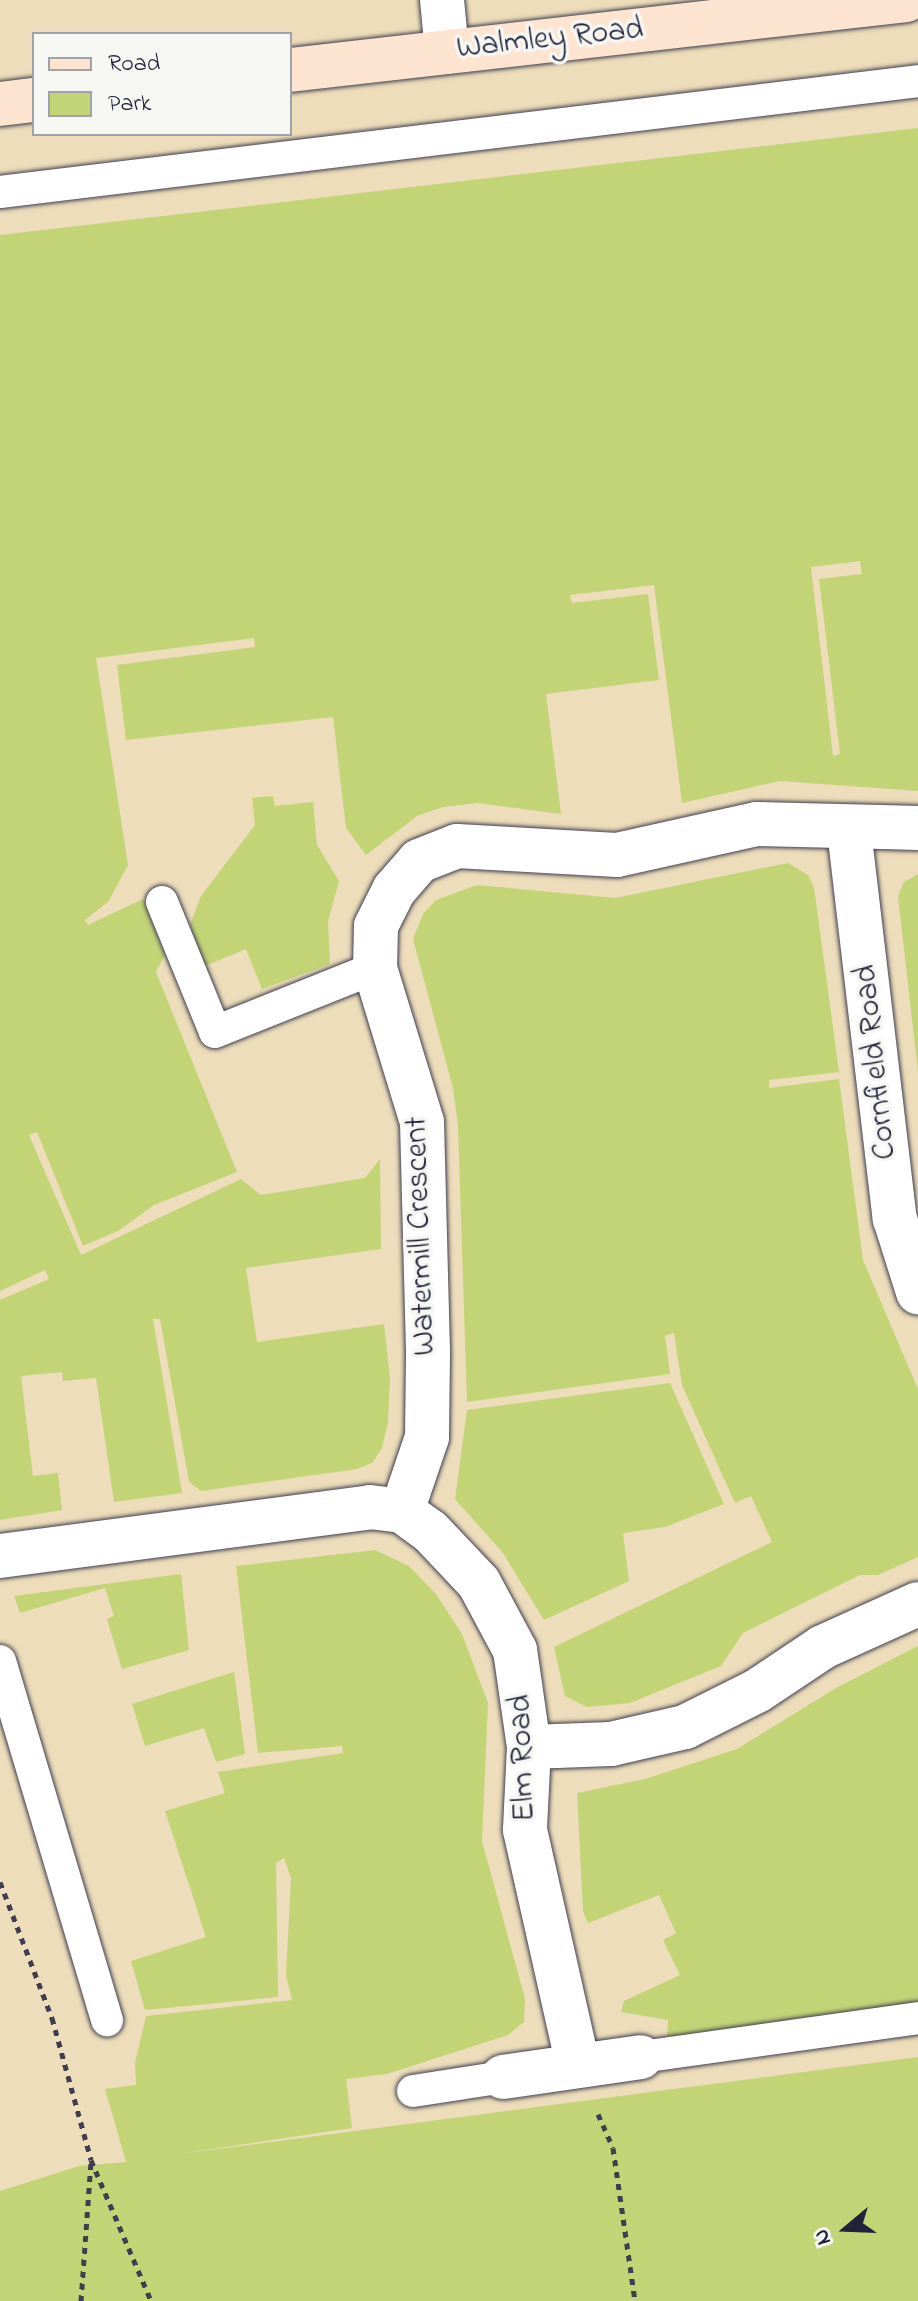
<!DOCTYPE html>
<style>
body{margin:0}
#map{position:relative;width:918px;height:2301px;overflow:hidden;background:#edddbb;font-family:"Indie Flower",sans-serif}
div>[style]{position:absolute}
.green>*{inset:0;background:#c3d477}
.path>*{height:5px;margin-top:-2.5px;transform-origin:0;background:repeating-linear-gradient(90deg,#403e4e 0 6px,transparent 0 12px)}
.roads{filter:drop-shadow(0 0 2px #403e4e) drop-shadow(0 0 2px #403e4e)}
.service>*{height:32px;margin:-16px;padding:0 16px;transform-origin:16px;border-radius:16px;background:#fff}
.minor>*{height:44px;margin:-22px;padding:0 22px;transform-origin:22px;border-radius:22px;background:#fff}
.secondary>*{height:44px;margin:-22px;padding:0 22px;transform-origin:22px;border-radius:22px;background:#fde4d0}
span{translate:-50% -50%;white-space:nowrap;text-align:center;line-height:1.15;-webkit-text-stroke:7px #f6f6f2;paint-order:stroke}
.street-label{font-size:32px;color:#22223b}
.legend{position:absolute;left:32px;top:32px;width:260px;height:104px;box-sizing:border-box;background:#f6f6f2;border:2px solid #a1a1a9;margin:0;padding:10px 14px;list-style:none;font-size:24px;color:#22223b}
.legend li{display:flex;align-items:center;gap:16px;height:40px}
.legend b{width:40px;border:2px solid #a1a1a9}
.north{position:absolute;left:806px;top:2189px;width:80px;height:80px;-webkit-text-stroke:6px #f6f6f2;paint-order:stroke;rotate:251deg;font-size:22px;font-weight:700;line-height:32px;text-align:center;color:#22223b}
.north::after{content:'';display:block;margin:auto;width:28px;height:36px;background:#22223b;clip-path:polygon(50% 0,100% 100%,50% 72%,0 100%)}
</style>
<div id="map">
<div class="green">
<div style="clip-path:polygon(evenodd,918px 128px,918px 791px,780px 781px,682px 803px,654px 585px,570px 595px,572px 603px,648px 594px,659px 680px,546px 694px,561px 814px,477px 803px,443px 807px,417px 816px,366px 855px,346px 828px,333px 717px,126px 740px,117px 665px,255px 647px,254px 638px,96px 658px,128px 865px,108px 902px,85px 920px,88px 925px,143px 899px,165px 955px,156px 972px,237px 1172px,154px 1205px,118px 1231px,83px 1246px,37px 1132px,29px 1135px,81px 1255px,241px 1179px,261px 1195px,365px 1178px,380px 1159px,381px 1249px,246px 1268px,257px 1342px,384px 1324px,390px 1378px,388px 1422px,382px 1448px,372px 1463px,357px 1469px,201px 1491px,189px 1482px,160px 1319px,153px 1319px,182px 1493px,114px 1502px,96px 1378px,63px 1381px,62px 1372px,21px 1376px,33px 1476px,58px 1473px,62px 1510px,0 1520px,0 1300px,49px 1279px,45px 1270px,0 1291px,0 235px,918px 128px,860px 561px,862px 574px,819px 579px,840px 754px,833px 756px,811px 567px,860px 561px)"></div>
<div style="clip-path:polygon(273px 796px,275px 806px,313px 802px,317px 845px,339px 881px,328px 921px,330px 964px,262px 989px,246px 949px,205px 966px,190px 925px,201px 896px,255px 825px,252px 798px)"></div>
<div style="clip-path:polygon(788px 863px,808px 875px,814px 887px,839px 1072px,769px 1080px,769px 1088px,839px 1079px,863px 1260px,918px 1389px,918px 1557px,878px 1575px,860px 1575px,743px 1633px,721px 1666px,630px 1703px,587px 1707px,565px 1696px,554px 1647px,772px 1542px,751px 1496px,735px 1503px,682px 1385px,674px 1333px,665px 1336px,670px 1374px,467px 1402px,458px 1126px,453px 1088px,413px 939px,423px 914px,436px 900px,477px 885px,615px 898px)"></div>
<div style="clip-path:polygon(918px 874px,918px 1072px,898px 896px,904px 882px)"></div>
<div style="clip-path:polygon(670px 1383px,724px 1504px,665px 1527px,623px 1533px,629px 1581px,544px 1620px,503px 1553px,455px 1499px,467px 1410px)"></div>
<div style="clip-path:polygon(375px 1550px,409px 1566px,436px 1594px,462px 1634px,488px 1703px,482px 1841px,525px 1999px,524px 2022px,508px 2035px,387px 2074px,346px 2079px,352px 2128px,179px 2154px,918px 2057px,918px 2301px,0 2301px,0 2191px,79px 2166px,126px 2162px,105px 2089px,136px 2085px,135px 2063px,146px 2016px,292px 2000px,286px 1975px,291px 1878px,284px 1858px,276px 1863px,278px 1997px,145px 2010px,131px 1961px,206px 1937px,165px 1811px,225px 1793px,218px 1772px,343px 1753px,342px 1746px,258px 1753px,236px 1566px)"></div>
<div style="clip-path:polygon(181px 1574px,189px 1650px,122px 1669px,107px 1619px,114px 1616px,105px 1588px,20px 1613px,14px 1596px)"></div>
<div style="clip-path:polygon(918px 1646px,918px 2003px,667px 2039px,668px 2020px,621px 2012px,624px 2001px,680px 1975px,663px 1940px,676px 1933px,659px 1895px,588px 1923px,583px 1911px,577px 1793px,645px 1779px,737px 1749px,836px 1688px)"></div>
<div style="clip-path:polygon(234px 1672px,245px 1754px,216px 1762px,204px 1728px,145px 1746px,132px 1704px)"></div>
</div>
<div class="path">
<div style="left:0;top:1882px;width:146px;rotate:69.1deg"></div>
<div style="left:52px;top:2018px;width:147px;rotate:74.6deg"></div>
<div style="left:91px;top:2160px;width:153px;rotate:66.9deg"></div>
<div style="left:598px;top:2114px;width:37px;rotate:66deg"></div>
<div style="left:613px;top:2148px;width:155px;rotate:81.8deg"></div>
<div style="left:81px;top:2301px;width:139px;rotate:-85.9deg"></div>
</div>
<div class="roads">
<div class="service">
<div style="left:0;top:192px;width:925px;rotate:-6.89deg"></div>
<div style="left:162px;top:902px;width:140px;rotate:67.8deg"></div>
<div style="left:215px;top:1032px;width:172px;rotate:-21.8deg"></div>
<div style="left:0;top:1661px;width:375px;rotate:73.4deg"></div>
<div style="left:641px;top:2057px;width:280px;rotate:-8deg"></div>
<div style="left:413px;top:2091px;width:91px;rotate:-8.8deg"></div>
</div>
<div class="minor">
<div style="left:442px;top:0;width:52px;rotate:84.5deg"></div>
<div style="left:849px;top:830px;width:392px;rotate:83.3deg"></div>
<div style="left:895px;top:1219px;width:77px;rotate:72.5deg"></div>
<div style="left:402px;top:1511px;width:78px;rotate:-71.3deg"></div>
<div style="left:427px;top:1437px;width:86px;rotate:-89.3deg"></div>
<div style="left:428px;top:1351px;width:229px;rotate:-91.5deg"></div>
<div style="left:422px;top:1122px;width:161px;rotate:-107deg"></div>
<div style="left:375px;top:968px;width:42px;rotate:-88.6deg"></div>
<div style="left:376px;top:926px;width:40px;rotate:-63.4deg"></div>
<div style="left:394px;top:890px;width:38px;rotate:-49deg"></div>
<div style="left:419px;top:861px;width:41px;rotate:-21.5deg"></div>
<div style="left:457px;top:846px;width:160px;rotate:3.2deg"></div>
<div style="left:617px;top:855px;width:143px;rotate:-12.5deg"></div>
<div style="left:757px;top:824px;width:161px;rotate:1.4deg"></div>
<div style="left:0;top:1556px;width:373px;rotate:-7.5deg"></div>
<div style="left:370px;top:1507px;width:32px;rotate:7deg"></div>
<div style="left:402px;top:1511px;width:34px;rotate:36deg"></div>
<div style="left:430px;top:1531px;width:71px;rotate:46.7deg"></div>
<div style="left:479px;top:1583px;width:76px;rotate:61.8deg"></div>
<div style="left:515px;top:1650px;width:98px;rotate:81.8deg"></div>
<div style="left:529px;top:1747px;width:83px;rotate:92.8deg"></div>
<div style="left:525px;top:1830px;width:241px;rotate:77.3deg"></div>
<div style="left:529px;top:1747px;width:82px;rotate:-2.1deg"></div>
<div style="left:611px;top:1744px;width:76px;rotate:-12.9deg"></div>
<div style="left:685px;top:1727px;width:80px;rotate:-26.6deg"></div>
<div style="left:757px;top:1691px;width:79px;rotate:-33.7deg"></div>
<div style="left:823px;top:1647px;width:104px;rotate:-24.4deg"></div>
<div style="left:503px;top:2077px;width:139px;rotate:-8.2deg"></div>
</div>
<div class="secondary">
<div style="left:290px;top:70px;width:620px;rotate:-6.48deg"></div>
<div style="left:0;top:104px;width:34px;rotate:-7deg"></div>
</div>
</div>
<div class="street-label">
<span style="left:550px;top:40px;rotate:-6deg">Walmley Road</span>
<span style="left:877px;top:1062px;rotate:-96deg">Cornfield Road</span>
<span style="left:422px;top:1236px;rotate:-92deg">Watermill Crescent</span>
<span style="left:524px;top:1758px;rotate:-92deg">Elm Road</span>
</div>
<ul class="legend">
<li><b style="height:10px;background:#fde4d0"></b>Road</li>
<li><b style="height:22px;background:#c3d477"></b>Park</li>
</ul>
<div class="north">N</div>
</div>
